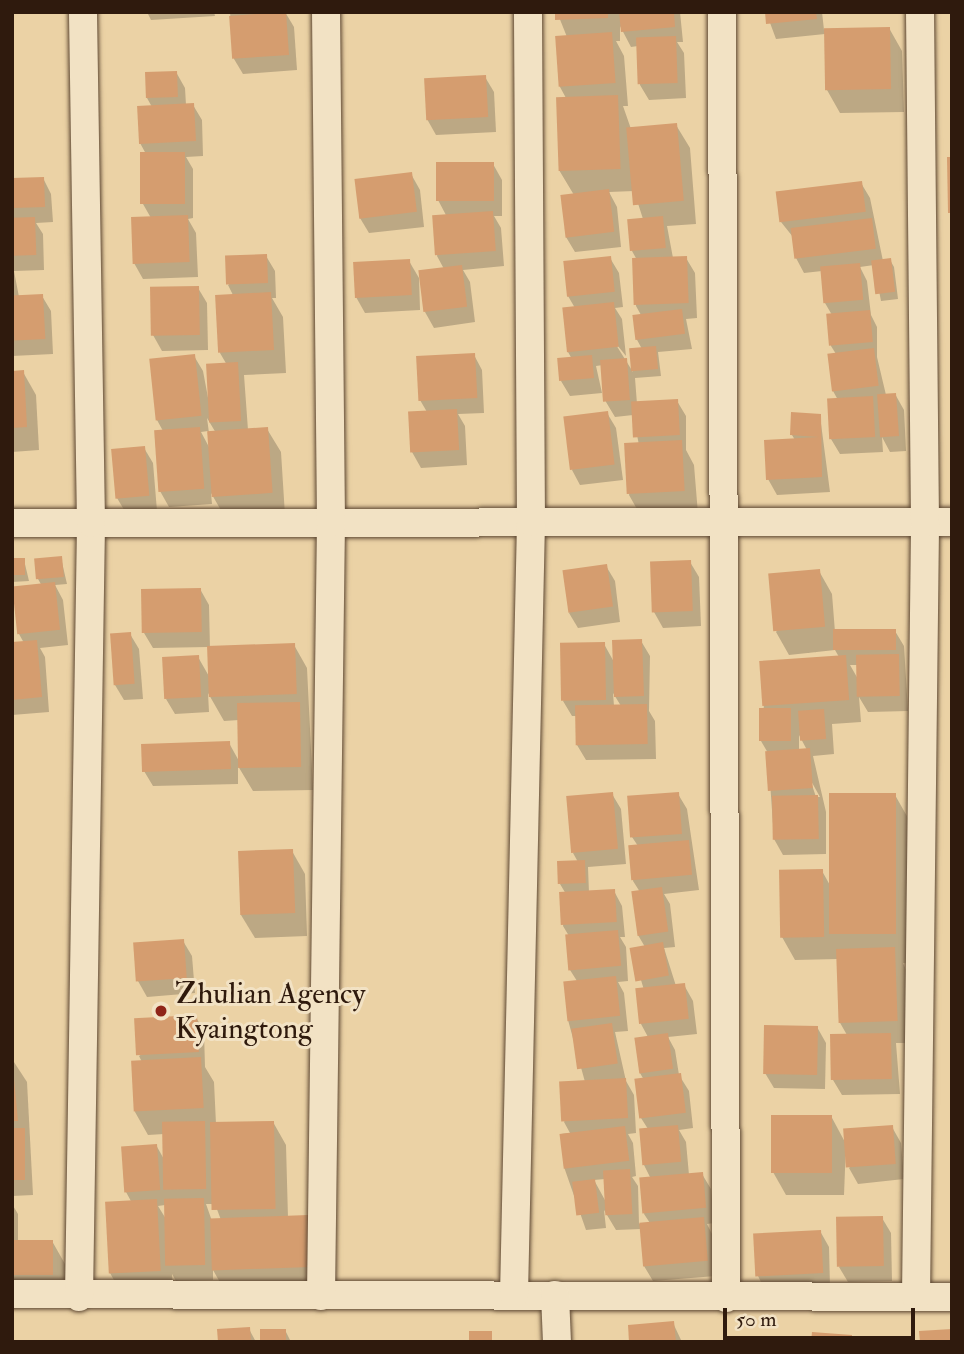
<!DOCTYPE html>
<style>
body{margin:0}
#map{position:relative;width:964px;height:1354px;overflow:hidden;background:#ebd2a5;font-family:"IM FELL Double Pica",serif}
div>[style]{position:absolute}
.shadow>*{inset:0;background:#0003}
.building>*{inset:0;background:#d59d6f;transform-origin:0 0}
.roads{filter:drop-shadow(0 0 2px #5e4833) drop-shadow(0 0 2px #5e4833)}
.street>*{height:28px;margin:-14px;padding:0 14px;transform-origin:14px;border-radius:14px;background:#f2e2c4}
.dots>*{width:19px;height:19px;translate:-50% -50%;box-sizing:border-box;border:4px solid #f2e2c4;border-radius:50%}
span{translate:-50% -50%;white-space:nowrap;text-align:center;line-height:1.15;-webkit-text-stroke:6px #f2e2c4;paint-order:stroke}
.poi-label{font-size:30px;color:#2f1a0d}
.left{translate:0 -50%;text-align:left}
.frame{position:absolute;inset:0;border:14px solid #2f1a0d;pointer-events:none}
.scale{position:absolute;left:723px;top:1308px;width:192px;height:32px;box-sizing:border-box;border:4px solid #2f1a0d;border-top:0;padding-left:9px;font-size:21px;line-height:24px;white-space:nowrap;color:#2f1a0d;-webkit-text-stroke:5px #f2e2c4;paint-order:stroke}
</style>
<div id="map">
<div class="shadow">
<div style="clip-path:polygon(147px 12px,214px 12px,215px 16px,151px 20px)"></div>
<div style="clip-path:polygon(230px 12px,285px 12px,294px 27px,297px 70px,243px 74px,234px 59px)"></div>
<div style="clip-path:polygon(557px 12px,680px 12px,683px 42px,677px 42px,684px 53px,686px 98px,649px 100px,640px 85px,638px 46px,631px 47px,620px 26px,620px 41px,616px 41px,624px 56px,628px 106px,623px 106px,631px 129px,676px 125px,690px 148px,696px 224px,667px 226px,673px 258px,686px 258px,695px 273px,697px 318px,686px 319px,692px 349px,658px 352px,661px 376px,635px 378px,637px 404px,677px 401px,686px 416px,686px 450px,694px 465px,698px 514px,642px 518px,629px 495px,639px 445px,633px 415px,615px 417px,606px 402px,603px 365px,596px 366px,602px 393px,570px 396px,561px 381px,572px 359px,568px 352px,575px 308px,568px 296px,610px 258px,619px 273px,623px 307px,615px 308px,622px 319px,626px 356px,613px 340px,633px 372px,631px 349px,642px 349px,636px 338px,641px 315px,636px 306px,637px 260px,632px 251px,643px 219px,634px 191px,609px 192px,617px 207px,621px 247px,575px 252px,566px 237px,574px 195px,559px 170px,566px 98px,560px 87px,556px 37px,567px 37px)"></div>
<div style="clip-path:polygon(766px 12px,822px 12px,824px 30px,889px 28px,902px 51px,904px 112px,840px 113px,827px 90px,825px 34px,776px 39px)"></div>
<div style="clip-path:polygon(176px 72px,185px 88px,186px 105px,193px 105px,202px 120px,203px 156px,186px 157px,193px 169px,193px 218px,188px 219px,196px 233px,198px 277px,143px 279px,134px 263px,151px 218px,143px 204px,146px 154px,140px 143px,152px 107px,147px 98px)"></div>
<div style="clip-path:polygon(485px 77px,494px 92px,496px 132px,436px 135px,427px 119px)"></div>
<div style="clip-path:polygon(493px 164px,502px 180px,502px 216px,494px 216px,501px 228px,504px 266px,463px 270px,470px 282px,475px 322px,434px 328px,425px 312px,444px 269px,437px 256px,447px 217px,438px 200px)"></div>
<div style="clip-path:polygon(411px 174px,420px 190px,424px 227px,369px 233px,360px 218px,356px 180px)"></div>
<div style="clip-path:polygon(43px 178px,51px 194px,53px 222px,36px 223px,43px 234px,44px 270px,14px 271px,19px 297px,42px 296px,51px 311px,53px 354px,12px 356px,12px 180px)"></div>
<div style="clip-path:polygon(861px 183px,870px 198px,883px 261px,890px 260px,894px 267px,898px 299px,881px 301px,874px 265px,860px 267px,867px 281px,871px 315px,877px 327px,877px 357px,886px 395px,895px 394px,904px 410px,906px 451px,890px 452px,882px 437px,883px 452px,840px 454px,831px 439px,838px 400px,833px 391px,836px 354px,831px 346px,832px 315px,825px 303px,822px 271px,804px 273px,796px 258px,793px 237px,781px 222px)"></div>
<div style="clip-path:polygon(evenodd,266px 256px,275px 271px,276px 298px,272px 298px,283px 317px,286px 373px,244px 375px,248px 430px,267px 429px,281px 452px,285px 515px,226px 519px,211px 493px,212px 504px,169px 507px,160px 491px,163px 431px,157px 420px,194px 356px,203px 371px,209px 403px,227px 365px,220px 353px,234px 297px,228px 285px,266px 256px,207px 418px,216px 433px,209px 433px,207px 418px,266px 256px,208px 431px,209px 447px,201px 432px,208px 431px)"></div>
<div style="clip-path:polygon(409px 261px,419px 278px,420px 310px,365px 313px,356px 297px)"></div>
<div style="clip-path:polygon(198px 288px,207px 303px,208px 350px,162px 351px,153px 335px)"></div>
<div style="clip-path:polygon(474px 355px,482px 370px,484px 413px,458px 414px,465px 426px,467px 465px,421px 468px,412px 452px,427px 412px,420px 400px)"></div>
<div style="clip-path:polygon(23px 372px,36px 395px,39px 450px,12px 452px,12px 373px)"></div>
<div style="clip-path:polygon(607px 413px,616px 428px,623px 480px,580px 485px,572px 470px)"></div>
<div style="clip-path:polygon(820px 416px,830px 492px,777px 495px,768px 479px,795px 440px,792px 435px)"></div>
<div style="clip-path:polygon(144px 448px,153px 463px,157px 511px,126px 513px,117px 498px)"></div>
<div style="clip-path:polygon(61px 558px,67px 584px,55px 585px,63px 600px,68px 645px,40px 648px,45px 657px,49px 712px,12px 715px,12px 644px,24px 643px,19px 634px,42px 586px,38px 579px)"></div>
<div style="clip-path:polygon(12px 560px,24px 560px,29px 581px,12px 582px)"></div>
<div style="clip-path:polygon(690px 562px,699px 577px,701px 626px,663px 628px,654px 612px)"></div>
<div style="clip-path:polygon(606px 566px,615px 581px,620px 622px,578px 628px,569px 613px)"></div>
<div style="clip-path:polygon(evenodd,819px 571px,832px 594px,835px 632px,895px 631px,904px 646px,908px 711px,868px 712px,859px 697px,861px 722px,832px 724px,834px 754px,813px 756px,826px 812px,826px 854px,783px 855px,774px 839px,768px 753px,761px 741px,764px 704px,839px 657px,835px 650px,789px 655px,776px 632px,819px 571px,850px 665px,858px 665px,858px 679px,850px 665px,819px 571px,799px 735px,807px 750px,799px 751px,799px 735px,819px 571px,810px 779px,820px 797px,816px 797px,810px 779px)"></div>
<div style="clip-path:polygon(200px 589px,209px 605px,210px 649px,294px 645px,307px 668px,313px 790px,253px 791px,238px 766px,238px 784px,153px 786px,144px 771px,229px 743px,239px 761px,239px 720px,224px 721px,208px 693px,209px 712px,175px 714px,166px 699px,198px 657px,210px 678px,208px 647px,153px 648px,144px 633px)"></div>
<div style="clip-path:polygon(130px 634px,139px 649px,143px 699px,124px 700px,115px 685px)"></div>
<div style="clip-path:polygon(evenodd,641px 641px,650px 656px,649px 711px,655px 721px,656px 759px,586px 760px,577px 745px,577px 716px,572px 716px,563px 701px,604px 644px,614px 662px,641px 641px,613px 693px,621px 706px,614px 706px,613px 693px)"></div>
<div style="clip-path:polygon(evenodd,612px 794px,621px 809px,626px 864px,588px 867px,589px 893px,614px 891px,622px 906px,625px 937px,620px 937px,626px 947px,628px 981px,618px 982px,624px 993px,628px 1031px,615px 1032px,626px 1081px,634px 1095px,636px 1133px,628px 1134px,633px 1143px,636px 1176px,632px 1177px,638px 1186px,639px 1224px,650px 1223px,644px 1214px,651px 1179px,644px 1165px,648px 1129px,641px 1118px,636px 1080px,644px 1080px,640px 1073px,648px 1037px,641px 1024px,644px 990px,632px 950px,645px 947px,638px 935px,640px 892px,633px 881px,638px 846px,632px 837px,678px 794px,687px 809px,699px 890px,664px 894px,670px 904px,675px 947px,664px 948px,676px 986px,684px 985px,693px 1001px,697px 1034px,668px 1037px,675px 1050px,679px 1075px,689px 1091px,693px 1128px,679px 1130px,686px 1142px,689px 1175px,702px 1174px,711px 1189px,714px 1223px,707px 1224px,712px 1234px,716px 1276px,653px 1281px,644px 1266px,641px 1229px,616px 1230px,604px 1210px,606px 1228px,586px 1230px,564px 1167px,561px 1134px,570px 1133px,564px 1122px,585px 1082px,568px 1020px,577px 981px,570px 970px,569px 936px,563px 926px,566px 894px,560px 884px,578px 862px,573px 853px,612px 794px,605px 1179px,606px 1202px,594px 1180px,605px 1179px)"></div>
<div style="clip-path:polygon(895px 795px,912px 825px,912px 963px,903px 963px,907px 972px,909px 1043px,896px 1043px,900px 1094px,842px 1095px,833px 1080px,832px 1036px,847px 1035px,839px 1021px,838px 959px,795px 960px,782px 937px,822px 871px,831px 887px)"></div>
<div style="clip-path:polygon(292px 851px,305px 874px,307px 936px,255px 938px,241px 915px)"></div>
<div style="clip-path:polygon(183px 941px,192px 956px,195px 993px,147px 997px,138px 981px)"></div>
<div style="clip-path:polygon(evenodd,196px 1017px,204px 1032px,205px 1067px,214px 1082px,216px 1124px,273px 1122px,286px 1145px,288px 1218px,322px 1289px,226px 1293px,213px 1270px,213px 1280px,176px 1281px,172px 1274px,173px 1293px,123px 1296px,110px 1273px,132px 1203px,126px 1192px,156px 1145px,165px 1161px,164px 1134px,148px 1135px,135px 1112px,142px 1062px,139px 1056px,196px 1017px,206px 1204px,215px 1204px,221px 1220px,212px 1221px,206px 1204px,196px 1017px,165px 1205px,166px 1219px,158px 1206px,165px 1205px)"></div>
<div style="clip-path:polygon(817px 1027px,826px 1043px,825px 1089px,774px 1088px,765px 1073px)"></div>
<div style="clip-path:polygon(12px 1059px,27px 1082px,33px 1195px,12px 1196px)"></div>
<div style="clip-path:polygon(831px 1116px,846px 1144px,844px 1195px,786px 1195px,773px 1172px)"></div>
<div style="clip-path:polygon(892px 1127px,901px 1143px,904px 1179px,858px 1184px,849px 1168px)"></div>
<div style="clip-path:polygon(12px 1204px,18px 1214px,18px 1242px,52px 1241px,65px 1264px,66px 1297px,12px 1298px)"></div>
<div style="clip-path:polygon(882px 1218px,891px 1233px,892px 1281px,848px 1282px,839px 1267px)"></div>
<div style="clip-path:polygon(820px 1231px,829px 1247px,830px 1287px,765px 1290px,757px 1274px)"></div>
<div style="clip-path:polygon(673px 1323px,682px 1342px,631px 1342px)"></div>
<div style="clip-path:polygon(249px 1329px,256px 1342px,219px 1342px)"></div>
<div style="clip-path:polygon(285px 1330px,291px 1342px,261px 1342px)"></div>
</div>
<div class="building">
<div style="left:286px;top:12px;width:43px;height:57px;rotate:86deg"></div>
<div style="clip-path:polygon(555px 12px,608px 12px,608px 18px,555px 20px)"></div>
<div style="clip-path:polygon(619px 12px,674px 12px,675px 27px,621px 32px)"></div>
<div style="clip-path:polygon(765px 12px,816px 12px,817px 19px,766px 24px)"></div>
<div style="left:890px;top:27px;width:62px;height:66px;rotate:89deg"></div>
<div style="left:612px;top:32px;width:51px;height:57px;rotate:86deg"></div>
<div style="left:676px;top:36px;width:47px;height:40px;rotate:88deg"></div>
<div style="left:177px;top:71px;width:26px;height:32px;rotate:88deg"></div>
<div style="left:486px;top:75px;width:42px;height:62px;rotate:87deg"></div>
<div style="left:618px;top:95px;width:74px;height:62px;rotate:88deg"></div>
<div style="left:194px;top:103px;width:38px;height:57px;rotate:87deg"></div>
<div style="left:677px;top:123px;width:78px;height:51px;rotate:85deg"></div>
<div style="left:140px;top:152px;width:45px;height:52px"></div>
<div style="clip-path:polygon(947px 157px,952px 157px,952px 213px,948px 213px)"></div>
<div style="left:436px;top:162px;width:58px;height:39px"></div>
<div style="left:412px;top:172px;width:40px;height:58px;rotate:83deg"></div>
<div style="left:44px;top:177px;width:30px;height:32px;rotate:88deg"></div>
<div style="left:862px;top:181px;width:31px;height:87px;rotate:83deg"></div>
<div style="left:609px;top:189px;width:43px;height:49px;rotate:83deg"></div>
<div style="left:493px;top:211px;width:40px;height:61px;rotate:86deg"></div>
<div style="left:188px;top:215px;width:47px;height:57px;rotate:88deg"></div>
<div style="left:663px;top:216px;width:32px;height:36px;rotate:85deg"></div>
<div style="left:35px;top:217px;width:38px;height:23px;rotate:88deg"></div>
<div style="left:872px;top:218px;width:31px;height:82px;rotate:83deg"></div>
<div style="left:267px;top:254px;width:29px;height:42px;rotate:88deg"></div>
<div style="left:611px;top:256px;width:36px;height:48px;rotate:84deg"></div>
<div style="left:687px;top:256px;width:47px;height:55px;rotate:88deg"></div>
<div style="left:891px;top:258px;width:34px;height:20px;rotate:83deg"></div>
<div style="left:410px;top:259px;width:36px;height:57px;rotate:87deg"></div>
<div style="left:860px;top:263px;width:37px;height:40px;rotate:85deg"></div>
<div style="left:462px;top:265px;width:42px;height:44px;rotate:83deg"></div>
<div style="left:199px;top:286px;width:49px;height:49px;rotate:89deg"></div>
<div style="left:271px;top:292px;width:58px;height:56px;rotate:87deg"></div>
<div style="left:43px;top:294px;width:45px;height:31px;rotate:87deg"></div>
<div style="left:614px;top:302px;width:45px;height:52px;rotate:84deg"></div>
<div style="left:682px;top:309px;width:25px;height:50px;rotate:83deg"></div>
<div style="left:870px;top:310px;width:32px;height:44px;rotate:85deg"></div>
<div style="left:656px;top:346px;width:23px;height:27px;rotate:85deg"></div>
<div style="left:874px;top:348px;width:38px;height:47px;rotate:83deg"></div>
<div style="left:475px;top:353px;width:45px;height:59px;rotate:87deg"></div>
<div style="left:195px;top:354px;width:62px;height:46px;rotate:84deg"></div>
<div style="left:592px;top:355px;width:23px;height:35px;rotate:85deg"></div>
<div style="left:627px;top:358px;width:42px;height:27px;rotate:86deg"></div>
<div style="left:238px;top:362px;width:59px;height:32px;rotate:87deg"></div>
<div style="clip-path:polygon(24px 370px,27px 427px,12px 428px,12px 371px)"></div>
<div style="left:896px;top:393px;width:43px;height:19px;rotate:86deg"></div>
<div style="left:873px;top:396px;width:41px;height:46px;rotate:87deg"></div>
<div style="left:678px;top:399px;width:36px;height:47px;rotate:87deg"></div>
<div style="left:457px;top:409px;width:41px;height:49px;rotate:87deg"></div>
<div style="left:608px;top:411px;width:54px;height:45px;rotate:83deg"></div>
<div style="clip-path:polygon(791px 412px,821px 414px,822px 477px,766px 480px,764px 440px,819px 437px,790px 435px)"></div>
<div style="left:200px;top:427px;width:62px;height:46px;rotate:86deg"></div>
<div style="left:268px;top:427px;width:66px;height:61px;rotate:86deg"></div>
<div style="left:682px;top:440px;width:51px;height:58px;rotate:87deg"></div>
<div style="left:145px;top:446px;width:50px;height:34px;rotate:85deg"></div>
<div style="left:62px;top:556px;width:21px;height:28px;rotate:85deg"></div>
<div style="left:12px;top:558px;width:13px;height:17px"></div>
<div style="left:691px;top:560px;width:51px;height:41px;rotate:88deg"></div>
<div style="left:607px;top:564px;width:43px;height:45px;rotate:82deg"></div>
<div style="left:820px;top:569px;width:58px;height:52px;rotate:85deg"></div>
<div style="left:55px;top:582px;width:48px;height:43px;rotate:84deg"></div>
<div style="left:201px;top:588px;width:44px;height:60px;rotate:89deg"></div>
<div style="left:896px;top:629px;width:21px;height:63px;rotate:90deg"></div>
<div style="left:131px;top:632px;width:52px;height:21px;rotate:86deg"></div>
<div style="left:642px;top:639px;width:57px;height:30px;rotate:88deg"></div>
<div style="clip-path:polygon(37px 640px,42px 697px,12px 700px,12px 642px)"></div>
<div style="left:605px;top:642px;width:58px;height:45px;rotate:89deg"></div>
<div style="left:295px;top:643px;width:51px;height:88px;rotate:88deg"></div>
<div style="left:899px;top:654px;width:42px;height:43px;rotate:89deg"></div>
<div style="left:199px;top:655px;width:42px;height:37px;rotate:87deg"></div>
<div style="left:846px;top:655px;width:45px;height:87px;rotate:86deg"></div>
<div style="left:300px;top:702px;width:65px;height:63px;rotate:89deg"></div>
<div style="left:647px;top:704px;width:40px;height:72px;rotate:89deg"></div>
<div style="left:759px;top:708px;width:32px;height:33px"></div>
<div style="left:824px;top:709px;width:30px;height:26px;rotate:86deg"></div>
<div style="left:230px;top:741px;width:28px;height:89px;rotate:88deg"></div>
<div style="left:810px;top:748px;width:40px;height:45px;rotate:86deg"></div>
<div style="left:613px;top:792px;width:57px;height:47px;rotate:85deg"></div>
<div style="left:679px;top:792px;width:42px;height:52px;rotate:86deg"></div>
<div style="left:829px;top:793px;width:67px;height:141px"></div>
<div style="left:818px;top:795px;width:44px;height:46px;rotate:89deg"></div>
<div style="left:689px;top:840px;width:35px;height:61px;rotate:85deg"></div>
<div style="left:293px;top:849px;width:64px;height:55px;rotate:88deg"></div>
<div style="left:585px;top:860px;width:23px;height:28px;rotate:88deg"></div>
<div style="left:823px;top:869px;width:68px;height:44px;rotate:89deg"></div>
<div style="left:662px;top:887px;width:45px;height:31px;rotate:82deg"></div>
<div style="left:615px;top:889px;width:33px;height:56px;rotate:87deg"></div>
<div style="left:618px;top:930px;width:36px;height:53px;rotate:85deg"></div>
<div style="left:184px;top:939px;width:39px;height:51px;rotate:86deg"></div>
<div style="left:663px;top:942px;width:34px;height:34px;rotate:80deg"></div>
<div style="left:895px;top:947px;width:74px;height:59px;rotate:88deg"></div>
<div style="left:616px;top:976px;width:40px;height:53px;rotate:84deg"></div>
<div style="left:685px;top:983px;width:36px;height:50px;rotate:84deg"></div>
<div style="left:197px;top:1015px;width:37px;height:63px;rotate:87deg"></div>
<div style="left:612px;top:1023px;width:41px;height:41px;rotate:82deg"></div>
<div style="left:764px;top:1025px;width:54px;height:49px;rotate:1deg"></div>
<div style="left:668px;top:1033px;width:36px;height:34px;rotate:82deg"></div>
<div style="left:891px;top:1033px;width:46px;height:61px;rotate:89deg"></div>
<div style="left:201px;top:1057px;width:51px;height:70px;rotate:87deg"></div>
<div style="clip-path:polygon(12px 1058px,18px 1121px,12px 1121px)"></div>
<div style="left:681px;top:1073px;width:40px;height:47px;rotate:83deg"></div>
<div style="left:626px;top:1078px;width:40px;height:67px;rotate:87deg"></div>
<div style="left:771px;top:1115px;width:61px;height:58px"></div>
<div style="left:205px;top:1121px;width:68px;height:43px;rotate:89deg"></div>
<div style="left:274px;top:1121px;width:88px;height:64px;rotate:89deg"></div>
<div style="left:678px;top:1125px;width:37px;height:39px;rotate:85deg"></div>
<div style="left:893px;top:1125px;width:39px;height:50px;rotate:86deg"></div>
<div style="left:625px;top:1126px;width:35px;height:66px;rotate:83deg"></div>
<div style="left:12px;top:1128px;width:13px;height:52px"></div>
<div style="left:157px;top:1144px;width:46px;height:36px;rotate:86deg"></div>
<div style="left:630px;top:1169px;width:45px;height:27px;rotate:87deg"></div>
<div style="left:703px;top:1172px;width:36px;height:64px;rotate:85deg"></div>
<div style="left:595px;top:1179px;width:34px;height:23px;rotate:83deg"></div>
<div style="left:204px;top:1198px;width:67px;height:40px;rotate:89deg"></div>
<div style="left:157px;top:1199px;width:72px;height:52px;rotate:87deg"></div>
<div style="left:308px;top:1215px;width:52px;height:98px;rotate:88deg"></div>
<div style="left:883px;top:1216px;width:50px;height:47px;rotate:89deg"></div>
<div style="left:704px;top:1217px;width:44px;height:65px;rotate:85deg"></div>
<div style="left:821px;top:1230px;width:43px;height:68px;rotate:87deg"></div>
<div style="left:12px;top:1240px;width:41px;height:35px"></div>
<div style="clip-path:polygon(674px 1321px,676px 1342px,629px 1342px,628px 1325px)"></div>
<div style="clip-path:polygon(250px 1327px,251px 1342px,218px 1342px,217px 1329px)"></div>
<div style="left:260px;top:1329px;width:26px;height:13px"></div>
<div style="clip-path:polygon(952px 1329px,952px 1342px,920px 1342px,919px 1331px)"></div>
<div style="left:469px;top:1331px;width:23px;height:11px"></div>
<div style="clip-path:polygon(812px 1332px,852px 1335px,852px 1342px,811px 1342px)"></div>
<div style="clip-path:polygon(855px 1336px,913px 1339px,913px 1342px,855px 1342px)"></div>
</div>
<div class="roads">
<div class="street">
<div style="left:722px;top:12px;width:1286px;rotate:89.82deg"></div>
<div style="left:12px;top:523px;width:940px;rotate:-0.06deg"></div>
<div style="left:12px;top:1294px;width:940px;rotate:0.18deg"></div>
<div style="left:514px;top:1295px;width:773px;rotate:-88.74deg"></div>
<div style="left:531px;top:522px;width:510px;rotate:-90.34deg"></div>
<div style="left:555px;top:1295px;width:47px;rotate:87.6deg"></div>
<div style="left:321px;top:1296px;width:774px;rotate:-89.26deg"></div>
<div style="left:331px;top:522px;width:510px;rotate:-90.56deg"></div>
<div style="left:79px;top:1297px;width:774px;rotate:-89.11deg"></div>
<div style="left:91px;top:523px;width:511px;rotate:-90.9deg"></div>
<div style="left:916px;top:1297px;width:775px;rotate:-89.33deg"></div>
<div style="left:925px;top:522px;width:510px;rotate:-90.56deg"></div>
</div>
</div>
<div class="dots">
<div style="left:161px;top:1011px;background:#8f2418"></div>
</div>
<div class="poi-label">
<span class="left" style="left:175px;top:1011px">Zhulian Agency<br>Kyaingtong</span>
</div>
<div class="frame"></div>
<div class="scale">50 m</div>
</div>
